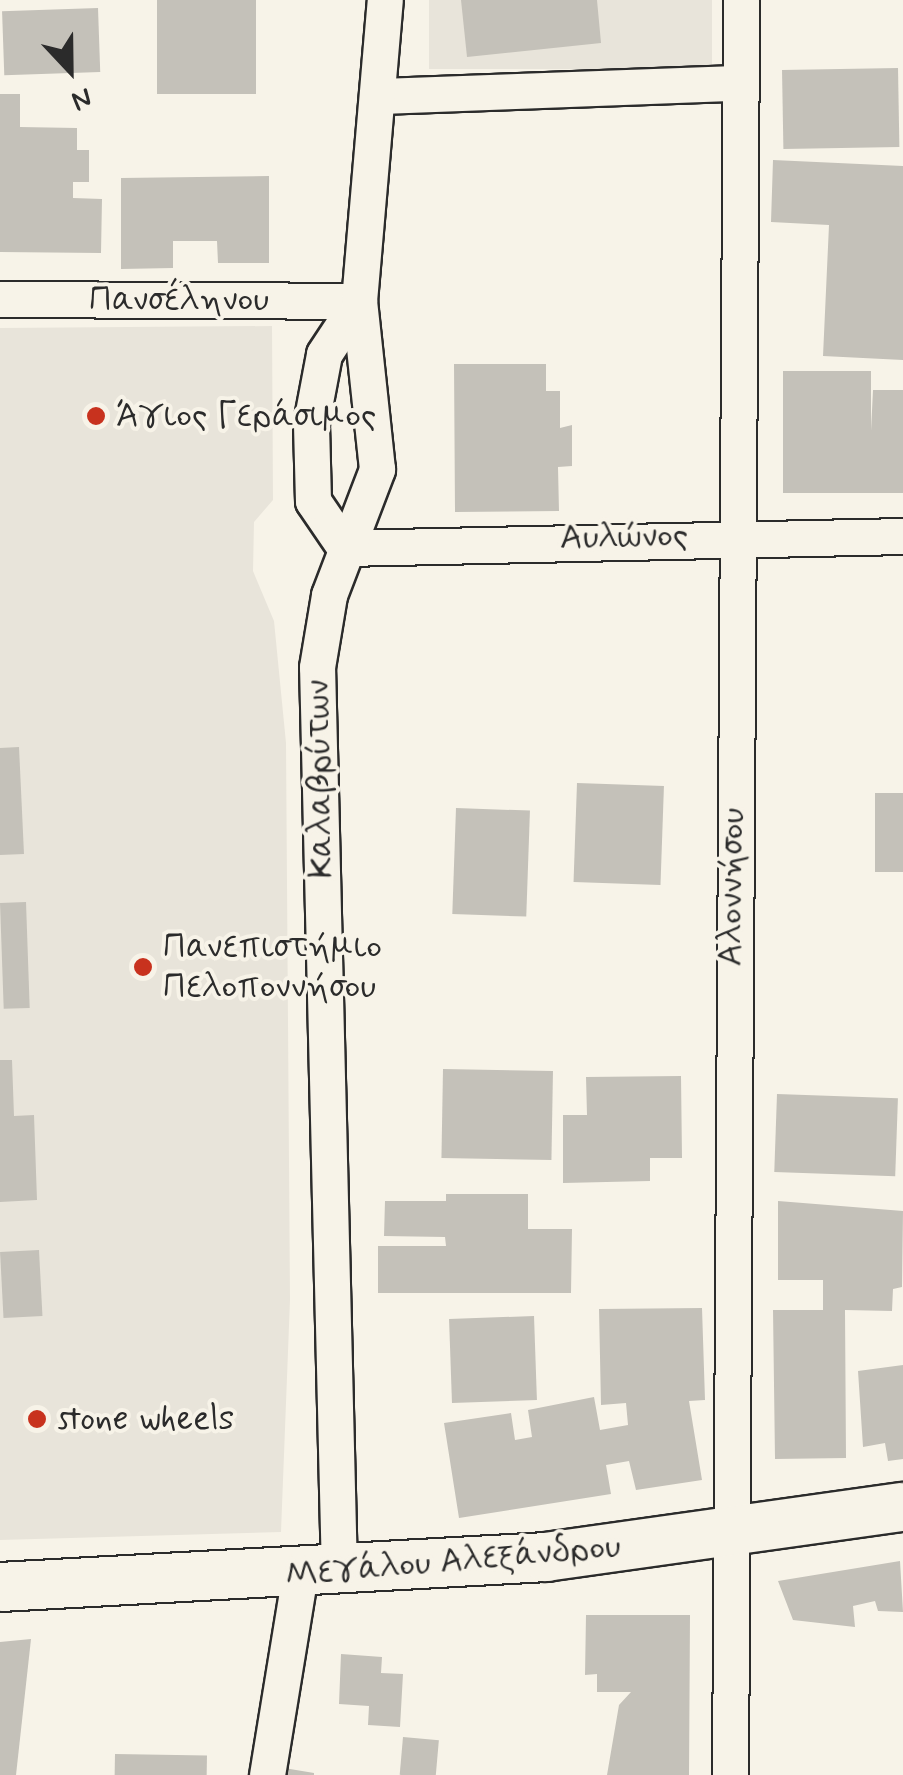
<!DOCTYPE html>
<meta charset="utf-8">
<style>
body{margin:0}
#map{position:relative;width:903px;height:1775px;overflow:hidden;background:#f7f3e8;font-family:Mynerve,sans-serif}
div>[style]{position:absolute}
.built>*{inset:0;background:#e8e4da;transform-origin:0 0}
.building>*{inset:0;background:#c4c1b9;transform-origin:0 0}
.roads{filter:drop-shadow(2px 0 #2b2b2b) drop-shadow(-2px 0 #2b2b2b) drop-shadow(0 2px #2b2b2b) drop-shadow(0 -2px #2b2b2b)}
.street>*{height:35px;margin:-17.5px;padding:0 17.5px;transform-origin:17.5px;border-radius:17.5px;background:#f7f3e8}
.secondary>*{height:48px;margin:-24px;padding:0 24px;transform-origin:24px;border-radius:24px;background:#f7f3e8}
.dots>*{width:28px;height:28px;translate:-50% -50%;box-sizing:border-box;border:5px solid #f7f3e8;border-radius:50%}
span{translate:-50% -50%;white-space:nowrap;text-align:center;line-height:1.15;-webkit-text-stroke:8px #f7f3e8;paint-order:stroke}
.street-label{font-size:35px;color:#2b2b2b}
.poi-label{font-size:35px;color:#2b2b2b}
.left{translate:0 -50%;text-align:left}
.north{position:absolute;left:20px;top:20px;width:100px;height:100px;-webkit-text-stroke:8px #f7f3e8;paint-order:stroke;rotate:158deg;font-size:28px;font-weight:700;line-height:40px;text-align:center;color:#2b2b2b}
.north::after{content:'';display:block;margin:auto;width:35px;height:45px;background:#2b2b2b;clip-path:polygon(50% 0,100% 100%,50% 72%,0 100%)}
</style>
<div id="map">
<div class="built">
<i style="left:429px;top:0;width:283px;height:69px"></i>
<i style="clip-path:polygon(272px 326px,273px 500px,254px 522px,253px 571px,274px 621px,286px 743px,290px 1300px,281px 1532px,0 1540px,0 328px)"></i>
</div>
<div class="building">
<i style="left:157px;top:0;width:99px;height:94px"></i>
<i style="clip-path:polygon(461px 0,597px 0,601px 43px,467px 57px)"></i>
<i style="left:98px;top:8px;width:64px;height:96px;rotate:88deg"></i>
<i style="left:898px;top:68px;width:79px;height:116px;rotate:89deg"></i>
<i style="clip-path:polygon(0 94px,20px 94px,20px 127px,77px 128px,77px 150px,89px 150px,89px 182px,73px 182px,73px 198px,102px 199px,101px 253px,0 252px)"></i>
<i style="clip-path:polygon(773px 160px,903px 166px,903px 360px,823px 356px,829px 225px,771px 222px)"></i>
<i style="clip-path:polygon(269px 176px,269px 263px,218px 263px,217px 241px,173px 241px,173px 268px,121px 269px,121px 178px)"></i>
<i style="clip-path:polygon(454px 364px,546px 364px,546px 391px,560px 391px,560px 428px,572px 425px,572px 466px,558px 467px,559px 511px,455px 512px)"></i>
<i style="clip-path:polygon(783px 371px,871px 371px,871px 431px,873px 390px,903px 390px,903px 493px,783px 493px)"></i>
<i style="clip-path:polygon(19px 747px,24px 854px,0 855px,0 748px)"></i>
<i style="left:577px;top:783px;width:87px;height:99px;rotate:2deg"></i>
<i style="left:903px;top:793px;width:79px;height:28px;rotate:90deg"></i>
<i style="left:456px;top:808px;width:74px;height:106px;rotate:2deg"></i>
<i style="left:26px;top:902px;width:106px;height:26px;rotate:88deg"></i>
<i style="clip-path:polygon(0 1060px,12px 1060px,14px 1116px,34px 1115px,37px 1200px,0 1202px)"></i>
<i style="left:443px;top:1069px;width:110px;height:89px;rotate:1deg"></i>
<i style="clip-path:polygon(681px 1076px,682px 1158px,650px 1158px,650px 1181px,563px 1183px,563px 1115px,587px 1115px,586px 1077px)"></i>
<i style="left:777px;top:1094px;width:121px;height:78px;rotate:2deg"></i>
<i style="clip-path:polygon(446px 1194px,528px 1194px,528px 1229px,572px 1229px,571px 1293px,378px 1293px,378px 1246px,446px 1246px,445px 1237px,384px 1236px,385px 1201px,446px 1201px)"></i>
<i style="clip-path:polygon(778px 1201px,903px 1211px,902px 1287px,893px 1289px,892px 1311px,845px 1310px,846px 1458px,775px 1459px,773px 1310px,823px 1310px,823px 1280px,778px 1280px)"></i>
<i style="left:39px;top:1250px;width:66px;height:39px;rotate:87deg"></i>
<i style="clip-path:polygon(702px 1308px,705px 1400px,689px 1401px,702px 1480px,636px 1490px,629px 1461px,606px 1465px,611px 1494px,459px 1518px,444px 1423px,511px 1413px,515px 1440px,532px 1437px,528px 1410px,594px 1397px,600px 1430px,628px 1425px,626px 1403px,601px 1405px,599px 1309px)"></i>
<i style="left:534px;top:1316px;width:84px;height:85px;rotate:88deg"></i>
<i style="clip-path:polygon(903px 1365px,903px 1459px,888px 1461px,885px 1443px,863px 1447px,858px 1371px)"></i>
<i style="clip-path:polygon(900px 1561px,903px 1612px,878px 1611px,875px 1601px,853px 1606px,855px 1627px,793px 1620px,778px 1581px)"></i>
<i style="clip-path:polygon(586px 1615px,690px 1615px,689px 1775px,607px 1775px,619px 1705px,631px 1692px,597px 1692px,597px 1674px,585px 1675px)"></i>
<i style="clip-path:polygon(31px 1639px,16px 1775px,0 1775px,0 1642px)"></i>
<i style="clip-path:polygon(341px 1654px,382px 1657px,381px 1673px,403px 1674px,400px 1727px,368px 1725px,369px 1706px,339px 1704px)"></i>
<i style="left:403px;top:1737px;width:36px;height:38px;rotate:5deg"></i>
<i style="left:115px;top:1754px;width:92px;height:21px;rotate:1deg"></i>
<i style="clip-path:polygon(284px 1768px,314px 1773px,314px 1775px,283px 1775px)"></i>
</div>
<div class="roads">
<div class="street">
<i style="left:378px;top:96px;width:361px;rotate:-2.1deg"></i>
<i style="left:0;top:299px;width:359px;rotate:0.3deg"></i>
<i style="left:345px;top:548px;width:558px;rotate:-1.23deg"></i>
<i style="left:345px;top:548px;width:57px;rotate:-124.2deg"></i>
<i style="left:313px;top:501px;width:78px;rotate:-91.5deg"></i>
<i style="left:311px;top:423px;width:70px;rotate:-79.3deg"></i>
<i style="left:324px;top:354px;width:64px;rotate:-56.6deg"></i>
<i style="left:339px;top:1572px;width:905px;rotate:-91.39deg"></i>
<i style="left:317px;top:667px;width:73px;rotate:-80.5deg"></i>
<i style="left:329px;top:595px;width:135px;rotate:-69.1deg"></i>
<i style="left:377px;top:469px;width:169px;rotate:-96.1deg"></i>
<i style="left:359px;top:301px;width:302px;rotate:-85.1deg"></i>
<i style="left:267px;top:1775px;width:204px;rotate:-80.7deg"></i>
<i style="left:730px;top:1775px;width:1775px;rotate:-89.64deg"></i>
</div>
<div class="secondary">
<i style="left:0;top:1587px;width:547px;rotate:-3.14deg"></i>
<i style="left:546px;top:1557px;width:360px;rotate:-8deg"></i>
</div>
</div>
<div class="dots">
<i style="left:96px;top:416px;background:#c8321e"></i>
<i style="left:143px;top:967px;background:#c8321e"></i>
<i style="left:37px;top:1419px;background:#c8321e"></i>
</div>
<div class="street-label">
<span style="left:179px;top:300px">Πανσέληνου</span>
<span style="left:624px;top:537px;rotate:-1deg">Αυλώνος</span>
<span style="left:320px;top:779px;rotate:-91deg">Καλαβρύτων</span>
<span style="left:732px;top:887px;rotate:-89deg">Αλοννήσου</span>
<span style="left:453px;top:1561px;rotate:-5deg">Μεγάλου Αλεξάνδρου</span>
</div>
<div class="poi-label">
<span class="left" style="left:116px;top:416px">Άγιος Γεράσιμος</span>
<span class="left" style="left:163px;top:967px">Πανεπιστήμιο<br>Πελοποννήσου</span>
<span class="left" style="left:57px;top:1419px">stone wheels</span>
</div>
<div class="north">N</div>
</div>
